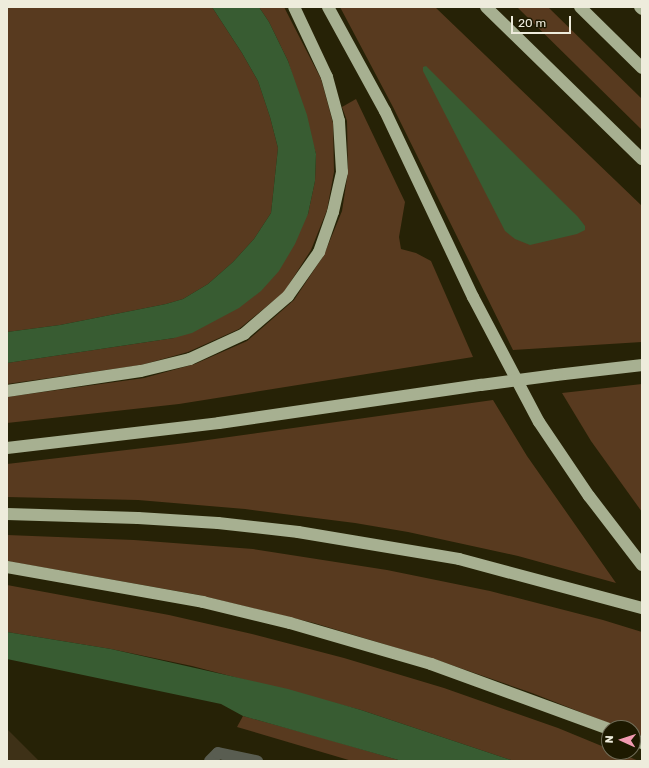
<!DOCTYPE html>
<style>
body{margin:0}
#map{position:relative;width:649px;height:768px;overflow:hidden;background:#262206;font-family:Rubik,sans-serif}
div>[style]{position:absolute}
.green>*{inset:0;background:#583a1f}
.water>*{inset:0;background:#385c32}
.building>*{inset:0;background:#3e3117}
.minor>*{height:12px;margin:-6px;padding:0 6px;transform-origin:6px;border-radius:6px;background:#595d51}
.highway>*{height:12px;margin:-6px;padding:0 6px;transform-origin:6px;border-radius:6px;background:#a7b091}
.highway-bridge>*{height:12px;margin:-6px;padding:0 6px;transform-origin:6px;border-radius:6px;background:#a7b091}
span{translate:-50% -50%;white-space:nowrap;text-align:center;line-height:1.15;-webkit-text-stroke:4px #1d1900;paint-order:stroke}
.frame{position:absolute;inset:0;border:8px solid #eeecdc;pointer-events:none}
.north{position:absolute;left:601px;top:720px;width:40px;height:40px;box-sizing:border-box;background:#1d1900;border:1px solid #716d58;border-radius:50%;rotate:273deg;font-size:11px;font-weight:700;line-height:16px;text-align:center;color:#eeecdc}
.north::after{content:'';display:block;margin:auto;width:14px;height:18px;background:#f19ab1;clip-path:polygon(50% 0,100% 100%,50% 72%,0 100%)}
.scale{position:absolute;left:511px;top:16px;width:60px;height:18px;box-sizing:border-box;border:2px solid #eeecdc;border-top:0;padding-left:5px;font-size:12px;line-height:14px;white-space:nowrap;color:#eeecdc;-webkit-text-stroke:3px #1d1900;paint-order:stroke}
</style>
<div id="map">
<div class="green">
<i style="clip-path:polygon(7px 7px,212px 7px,242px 53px,258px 81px,270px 117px,278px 148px,271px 213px,254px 239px,233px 262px,208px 284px,183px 299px,166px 304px,60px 325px,7px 332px)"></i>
<i style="clip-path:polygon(259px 7px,284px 7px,321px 79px,333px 123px,334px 172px,327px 210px,311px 250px,284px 292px,239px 329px,188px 352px,141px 365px,7px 384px,7px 363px,174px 338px,308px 214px,315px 181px,316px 154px,288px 61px,269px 22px)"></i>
<i style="clip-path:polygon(evenodd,340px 7px,435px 7px,642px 206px,642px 342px,513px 350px,393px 107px,340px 7px,423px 67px,426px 67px,585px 226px,423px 67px)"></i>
<i style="clip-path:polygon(517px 7px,548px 7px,642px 99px,642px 130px)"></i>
<i style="clip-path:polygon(356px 99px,405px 202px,399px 237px,401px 249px,416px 253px,431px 261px,473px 357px,179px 404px,7px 423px,7px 397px,144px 378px,195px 364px,247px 341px,294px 300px,324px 255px,342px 211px,348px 172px,347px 121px,342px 107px)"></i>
<i style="clip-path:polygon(642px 384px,642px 512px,591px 441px,562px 393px)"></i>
<i style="clip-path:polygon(493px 400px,527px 456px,616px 583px,518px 556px,408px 532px,355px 523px,245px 509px,138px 500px,7px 497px,7px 464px,186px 443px)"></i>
<i style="clip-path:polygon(7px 535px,134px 540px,253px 549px,387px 570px,490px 591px,603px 620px,642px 632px,642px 736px,633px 733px,633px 728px,621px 728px,532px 693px,437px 660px,314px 623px,199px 595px,7px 561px)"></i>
<i style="clip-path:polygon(7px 585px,169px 615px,252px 634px,344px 658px,444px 688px,558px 728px,609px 749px,609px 752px,617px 752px,639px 761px,514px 761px,361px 710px,192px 666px,111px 649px,7px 632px)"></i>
<i style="clip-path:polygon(243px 716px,320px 737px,402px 761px,352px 761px,237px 727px)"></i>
</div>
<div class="water">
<i style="clip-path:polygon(212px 7px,259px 7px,269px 22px,288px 61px,307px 115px,316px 154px,315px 181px,308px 214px,295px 244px,279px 271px,261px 291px,239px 308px,192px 333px,174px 338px,7px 363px,7px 332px,60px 325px,166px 304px,183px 299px,208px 284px,233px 262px,254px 239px,271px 213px,278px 148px,270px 117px,258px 81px,242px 53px)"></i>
<i style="clip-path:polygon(426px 66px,578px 217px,585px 226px,585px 230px,577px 234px,530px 245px,515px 239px,505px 231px,423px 71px,423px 67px)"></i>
<i style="clip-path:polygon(7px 632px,111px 649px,288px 689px,361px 710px,514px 761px,402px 761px,243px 716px,221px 704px,7px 659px)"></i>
</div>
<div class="building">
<i style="clip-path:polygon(7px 729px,39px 761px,7px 761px)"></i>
</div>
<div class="minor">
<i style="left:210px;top:761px;width:11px;rotate:-45deg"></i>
<i style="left:218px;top:753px;width:40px;rotate:12deg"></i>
</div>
<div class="highway">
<i style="left:328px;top:7px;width:119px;rotate:61.3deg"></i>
<i style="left:385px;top:111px;width:206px;rotate:64.7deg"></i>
<i style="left:473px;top:297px;width:141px;rotate:62.2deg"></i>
<i style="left:539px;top:422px;width:89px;rotate:56deg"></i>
<i style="left:589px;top:496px;width:87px;rotate:52.5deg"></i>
<i style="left:486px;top:7px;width:218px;rotate:44.3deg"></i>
<i style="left:580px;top:7px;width:87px;rotate:44.5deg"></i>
<i style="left:640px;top:7px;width:3px;rotate:45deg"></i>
<i style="left:556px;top:375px;width:87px;rotate:-6.6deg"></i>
<i style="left:7px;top:391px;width:135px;rotate:-8.5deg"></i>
<i style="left:141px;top:371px;width:50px;rotate:-13.8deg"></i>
<i style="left:190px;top:359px;width:60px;rotate:-24.8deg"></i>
<i style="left:244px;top:334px;width:58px;rotate:-40.8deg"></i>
<i style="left:288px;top:296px;width:54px;rotate:-54.8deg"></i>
<i style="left:319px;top:252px;width:42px;rotate:-70.7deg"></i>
<i style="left:333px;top:212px;width:41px;rotate:-77.3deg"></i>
<i style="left:342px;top:172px;width:51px;rotate:-93.4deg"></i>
<i style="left:339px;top:121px;width:46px;rotate:-105.3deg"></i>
<i style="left:327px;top:77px;width:77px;rotate:-115.2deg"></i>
<i style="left:7px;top:448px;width:213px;rotate:-6.7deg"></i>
<i style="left:219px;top:423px;width:265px;rotate:-8.3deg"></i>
<i style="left:7px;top:514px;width:131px;rotate:1.7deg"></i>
<i style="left:138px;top:518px;width:80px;rotate:3.6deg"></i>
<i style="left:218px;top:523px;width:81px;rotate:6.4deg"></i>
<i style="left:298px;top:532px;width:163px;rotate:9.5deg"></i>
<i style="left:459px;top:559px;width:189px;rotate:15deg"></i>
<i style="left:7px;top:567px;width:199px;rotate:10.1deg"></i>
<i style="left:203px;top:602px;width:89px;rotate:13.6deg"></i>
<i style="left:290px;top:623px;width:147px;rotate:16.2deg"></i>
<i style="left:431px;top:664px;width:189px;rotate:20.1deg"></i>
<i style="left:633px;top:739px;width:10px;rotate:24deg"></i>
</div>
<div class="highway-bridge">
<i style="left:481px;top:385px;width:76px;rotate:-7.6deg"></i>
</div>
<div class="frame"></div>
<div class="north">N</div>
<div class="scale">20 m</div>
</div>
